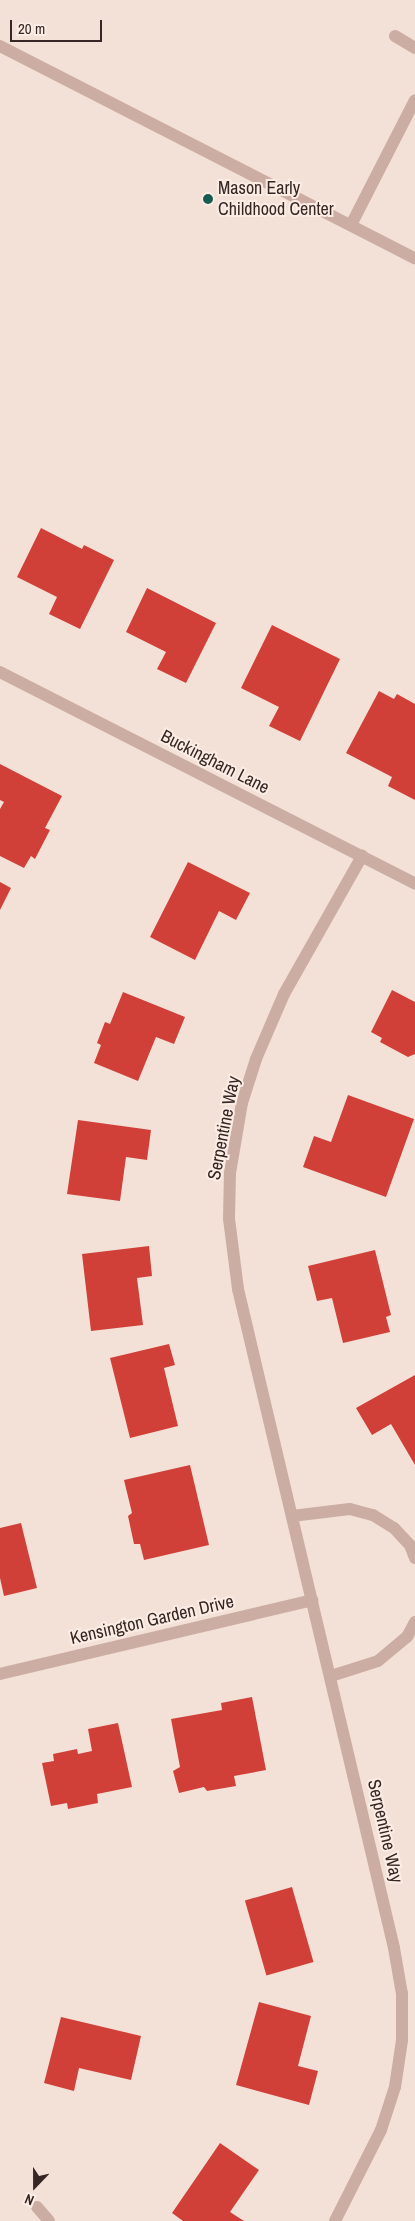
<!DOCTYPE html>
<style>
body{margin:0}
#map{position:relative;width:415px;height:2221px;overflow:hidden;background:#f3e1d7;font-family:"Archivo Narrow",sans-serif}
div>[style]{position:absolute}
.building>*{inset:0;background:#d04039;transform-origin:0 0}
.service>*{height:12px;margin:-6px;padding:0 6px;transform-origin:6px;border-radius:6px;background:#ccada3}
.minor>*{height:12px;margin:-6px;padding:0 6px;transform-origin:6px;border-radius:6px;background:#ccada3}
.dots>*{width:14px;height:14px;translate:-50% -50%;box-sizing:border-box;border:2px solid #fbece4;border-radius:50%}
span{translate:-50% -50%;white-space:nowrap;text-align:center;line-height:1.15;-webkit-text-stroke:4px #fbece4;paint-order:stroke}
.poi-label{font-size:18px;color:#362725}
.left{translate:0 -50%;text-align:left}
.street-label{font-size:18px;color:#362725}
.north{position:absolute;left:10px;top:2161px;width:50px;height:50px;-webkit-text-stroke:4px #fbece4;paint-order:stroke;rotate:202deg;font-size:14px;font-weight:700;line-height:20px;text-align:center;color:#362725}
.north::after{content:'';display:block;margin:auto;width:18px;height:22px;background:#362725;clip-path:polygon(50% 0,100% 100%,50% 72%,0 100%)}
.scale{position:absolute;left:10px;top:20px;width:92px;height:22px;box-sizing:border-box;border:2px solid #362725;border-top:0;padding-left:6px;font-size:15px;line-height:18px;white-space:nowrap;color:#362725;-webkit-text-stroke:4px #fbece4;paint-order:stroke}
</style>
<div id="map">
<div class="building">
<i style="clip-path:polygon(41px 528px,82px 549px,84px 545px,114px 560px,80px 629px,49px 614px,57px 597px,17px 577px)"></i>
<i style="clip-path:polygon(147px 588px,216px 623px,186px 683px,157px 669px,166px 652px,126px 632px)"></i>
<i style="clip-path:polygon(272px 625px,340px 659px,300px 741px,269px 726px,279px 707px,241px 688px)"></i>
<i style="clip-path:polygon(379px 691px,394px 699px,397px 694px,415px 704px,415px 800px,388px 786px,392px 777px,346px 753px)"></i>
<i style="clip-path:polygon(0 764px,62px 796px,45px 828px,50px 830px,35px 859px,31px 856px,24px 868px,0 856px,0 809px,4px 802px,0 800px)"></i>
<i style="clip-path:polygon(188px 862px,250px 893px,236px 920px,219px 911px,195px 960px,150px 937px)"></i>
<i style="clip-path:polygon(0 882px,11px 888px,0 910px)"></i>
<i style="clip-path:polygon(392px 990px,415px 1002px,415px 1054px,408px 1057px,380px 1042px,382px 1038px,371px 1032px)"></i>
<i style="clip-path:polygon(123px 992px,185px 1017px,174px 1044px,156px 1037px,138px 1081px,94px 1063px,101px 1045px,97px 1043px,105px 1022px,110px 1024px)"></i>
<i style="clip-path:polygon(348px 1095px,414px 1119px,386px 1197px,303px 1167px,314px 1136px,331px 1142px)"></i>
<i style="clip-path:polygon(78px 1120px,151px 1130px,147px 1160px,126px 1157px,120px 1201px,67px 1194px)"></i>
<i style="clip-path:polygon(149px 1246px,152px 1276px,137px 1278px,143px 1325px,91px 1331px,82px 1254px)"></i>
<i style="clip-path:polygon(375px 1250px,391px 1315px,386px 1317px,390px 1332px,343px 1343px,332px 1298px,317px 1301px,308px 1266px)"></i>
<i style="clip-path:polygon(169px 1344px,175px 1365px,164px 1368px,178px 1426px,130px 1438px,110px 1358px)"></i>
<i style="clip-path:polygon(415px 1375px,415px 1465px,391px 1424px,372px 1435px,356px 1408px)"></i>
<i style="clip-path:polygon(190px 1465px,209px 1545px,144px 1560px,140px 1544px,134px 1544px,128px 1516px,132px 1513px,124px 1480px)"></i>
<i style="clip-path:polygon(21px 1523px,37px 1588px,4px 1596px,0 1578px,0 1528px)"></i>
<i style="clip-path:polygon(252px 1697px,266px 1770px,234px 1776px,236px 1786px,207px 1791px,204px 1787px,179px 1793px,173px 1771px,180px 1767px,171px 1719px,222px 1710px,221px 1703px)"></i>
<i style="clip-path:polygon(118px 1723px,132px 1787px,97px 1794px,98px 1803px,68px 1809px,67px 1803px,51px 1806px,42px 1763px,54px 1761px,53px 1754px,77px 1749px,78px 1754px,92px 1751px,88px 1729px)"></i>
<i style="left:292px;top:1887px;width:78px;height:49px;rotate:74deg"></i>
<i style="clip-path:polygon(259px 2002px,311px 2016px,298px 2066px,318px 2071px,309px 2105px,236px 2085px)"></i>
<i style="clip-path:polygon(61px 2017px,141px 2036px,131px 2080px,79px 2068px,74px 2091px,44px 2083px)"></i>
<i style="clip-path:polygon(220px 2143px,259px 2170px,230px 2212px,244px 2221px,183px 2221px,172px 2213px)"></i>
</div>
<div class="service">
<i style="left:395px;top:36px;width:23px;rotate:31deg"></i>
<i style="left:0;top:46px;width:466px;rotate:27.1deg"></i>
<i style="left:351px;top:225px;width:140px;rotate:-62.9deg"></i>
</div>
<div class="minor">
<i style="left:0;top:672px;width:466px;rotate:27deg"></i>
<i style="left:292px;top:1516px;width:58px;rotate:-6.9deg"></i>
<i style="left:350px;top:1509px;width:24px;rotate:15deg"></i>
<i style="left:373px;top:1515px;width:25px;rotate:32deg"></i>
<i style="left:394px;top:1528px;width:23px;rotate:47deg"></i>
<i style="left:410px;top:1545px;width:14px;rotate:69deg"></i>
<i style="left:0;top:1674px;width:321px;rotate:-13.3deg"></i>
<i style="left:331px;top:1676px;width:49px;rotate:-17.7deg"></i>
<i style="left:378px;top:1661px;width:38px;rotate:-40deg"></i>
<i style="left:407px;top:1637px;width:17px;rotate:-62deg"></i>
<i style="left:37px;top:2207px;width:18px;rotate:49deg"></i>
<i style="left:335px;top:2221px;width:102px;rotate:-63.2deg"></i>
<i style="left:381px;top:2130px;width:45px;rotate:-72deg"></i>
<i style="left:395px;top:2087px;width:48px;rotate:-81.5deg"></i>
<i style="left:402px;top:2040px;width:46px;rotate:-90deg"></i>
<i style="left:402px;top:1994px;width:47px;rotate:-99.9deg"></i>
<i style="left:394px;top:1948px;width:677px;rotate:-103.32deg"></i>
<i style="left:238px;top:1289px;width:71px;rotate:-97.3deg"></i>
<i style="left:229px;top:1219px;width:46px;rotate:-88.8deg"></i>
<i style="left:230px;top:1173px;width:71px;rotate:-80.3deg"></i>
<i style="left:242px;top:1103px;width:46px;rotate:-72.3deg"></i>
<i style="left:256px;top:1059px;width:71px;rotate:-66.7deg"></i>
<i style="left:284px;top:994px;width:159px;rotate:-60.5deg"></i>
</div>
<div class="dots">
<i style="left:208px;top:199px;background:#185b52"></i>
</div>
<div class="poi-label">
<span class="left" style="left:218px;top:199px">Mason Early<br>Childhood Center</span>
</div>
<div class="street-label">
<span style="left:215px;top:762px;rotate:27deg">Buckingham Lane</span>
<span style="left:224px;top:1128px;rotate:-79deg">Serpentine Way</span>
<span style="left:152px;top:1620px;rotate:-13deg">Kensington Garden Drive</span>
<span style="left:385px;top:1831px;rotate:77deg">Serpentine Way</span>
</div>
<div class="north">N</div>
<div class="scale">20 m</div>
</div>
